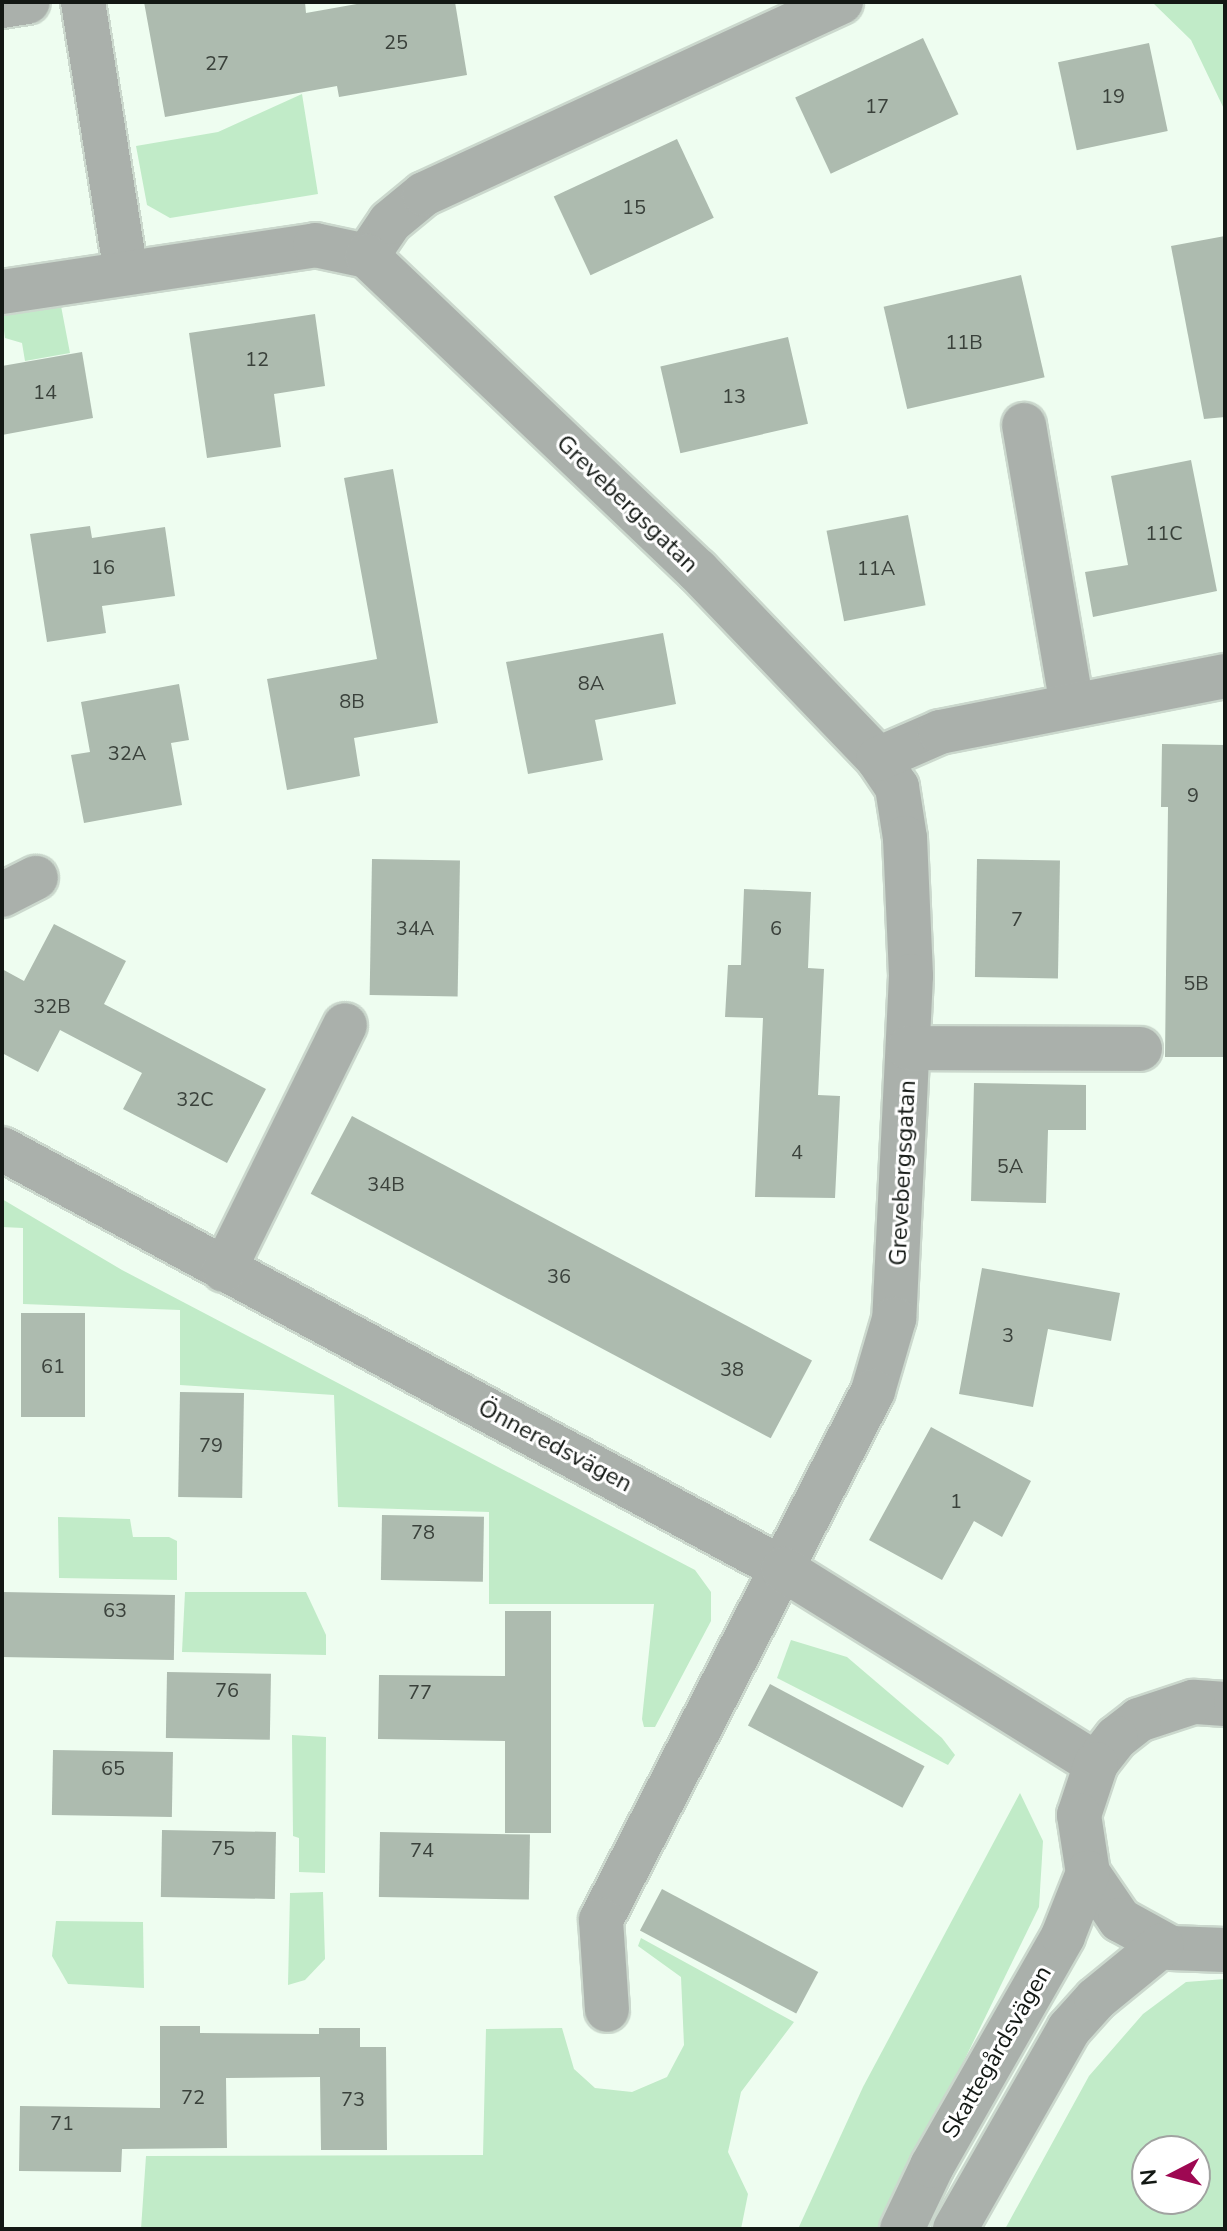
<!DOCTYPE html>
<meta charset="utf-8">
<style>
body{margin:0}
#map{position:relative;width:1227px;height:2231px;overflow:hidden;background:#eefdf0;font-family:"Nunito Sans",sans-serif}
div>[style]{position:absolute}
.green>*{inset:0;background:#c1ebc8}
.building>*{inset:0;background:#adbbaf;transform-origin:0 0}
.roads{filter:drop-shadow(2px 0 #cbd8cd) drop-shadow(-2px 0 #cbd8cd) drop-shadow(0 2px #cbd8cd) drop-shadow(0 -2px #cbd8cd)}
.minor>*{height:44px;margin:-22px;padding:0 22px;transform-origin:22px;border-radius:22px;background:#aab0ab}
span{translate:-50% -50%;white-space:nowrap;text-align:center;line-height:1.15;-webkit-text-stroke:6px #fff;paint-order:stroke}
.number-label{font-size:20px;color:#3a413b}
.number-label span{-webkit-text-stroke-width:0}
.street-label{font-size:24px;color:#131814}
.frame{position:absolute;inset:0;border:4px solid #131814;pointer-events:none}
.north{position:absolute;left:1131px;top:2135px;width:80px;height:80px;box-sizing:border-box;background:#fff;border:2px solid #a1a3a1;border-radius:50%;rotate:264deg;font-size:22px;font-weight:700;line-height:32px;text-align:center;color:#131814}
.north::after{content:'';display:block;margin:auto;width:28px;height:36px;background:#9e0852;clip-path:polygon(50% 0,100% 100%,50% 72%,0 100%)}
</style>
<div id="map">
<div class="green">
<i style="clip-path:polygon(1152px 2px,1225px 2px,1225px 111px,1191px 40px)"></i>
<i style="clip-path:polygon(302px 94px,318px 194px,170px 218px,147px 205px,136px 146px,218px 132px)"></i>
<i style="clip-path:polygon(61px 306px,70px 353px,25px 361px,22px 343px,5px 338px,2px 316px)"></i>
<i style="clip-path:polygon(2px 1199px,122px 1270px,695px 1570px,711px 1592px,711px 1621px,655px 1727px,644px 1727px,642px 1719px,654px 1604px,489px 1604px,489px 1512px,338px 1507px,334px 1395px,180px 1385px,180px 1310px,23px 1304px,23px 1228px,2px 1227px)"></i>
<i style="clip-path:polygon(58px 1517px,130px 1519px,133px 1537px,169px 1537px,177px 1541px,177px 1580px,59px 1578px)"></i>
<i style="clip-path:polygon(185px 1592px,306px 1592px,326px 1635px,326px 1655px,182px 1652px)"></i>
<i style="clip-path:polygon(791px 1640px,847px 1657px,942px 1738px,955px 1755px,948px 1765px,777px 1678px)"></i>
<i style="clip-path:polygon(292px 1735px,326px 1737px,325px 1873px,299px 1872px,299px 1838px,293px 1836px)"></i>
<i style="clip-path:polygon(1020px 1793px,1043px 1841px,1039px 1907px,882px 2229px,798px 2229px,863px 2087px)"></i>
<i style="clip-path:polygon(323px 1892px,325px 1959px,305px 1980px,288px 1985px,290px 1893px)"></i>
<i style="clip-path:polygon(56px 1921px,143px 1922px,144px 1988px,68px 1984px,52px 1956px)"></i>
<i style="clip-path:polygon(641px 1938px,794px 2022px,741px 2092px,728px 2152px,748px 2194px,741px 2229px,141px 2229px,146px 2156px,483px 2155px,486px 2029px,562px 2028px,574px 2069px,595px 2088px,632px 2092px,667px 2077px,684px 2045px,681px 1977px,638px 1946px)"></i>
<i style="clip-path:polygon(evenodd,1225px 1979px,1225px 2229px,1005px 2229px,1089px 2076px,1143px 2014px,1186px 1982px,1225px 1979px,1147px 2151px,1195px 2151px,1195px 2199px,1147px 2199px,1147px 2151px)"></i>
</div>
<div class="building">
<i style="clip-path:polygon(144px 2px,305px 2px,306px 13px,368px 2px,455px 2px,467px 75px,339px 97px,337px 86px,165px 117px)"></i>
<i style="left:923px;top:38px;width:84px;height:141px;rotate:65deg"></i>
<i style="left:1149px;top:43px;width:90px;height:93px;rotate:78deg"></i>
<i style="left:677px;top:139px;width:87px;height:136px;rotate:65deg"></i>
<i style="clip-path:polygon(1225px 236px,1225px 417px,1204px 419px,1171px 246px)"></i>
<i style="left:1021px;top:275px;width:105px;height:141px;rotate:77deg"></i>
<i style="clip-path:polygon(315px 314px,325px 386px,274px 394px,281px 447px,207px 458px,189px 333px)"></i>
<i style="left:788px;top:337px;width:89px;height:131px;rotate:77deg"></i>
<i style="clip-path:polygon(82px 352px,93px 418px,2px 435px,2px 366px)"></i>
<i style="clip-path:polygon(1191px 460px,1217px 591px,1093px 617px,1085px 572px,1128px 565px,1111px 476px)"></i>
<i style="clip-path:polygon(393px 469px,438px 723px,354px 738px,360px 776px,287px 790px,267px 679px,377px 659px,344px 478px)"></i>
<i style="left:908px;top:515px;width:92px;height:83px;rotate:79deg"></i>
<i style="clip-path:polygon(90px 526px,92px 538px,165px 527px,175px 596px,102px 606px,106px 633px,47px 642px,30px 534px)"></i>
<i style="clip-path:polygon(663px 633px,676px 704px,595px 720px,603px 760px,528px 774px,506px 662px)"></i>
<i style="clip-path:polygon(179px 684px,189px 740px,171px 743px,182px 805px,84px 823px,71px 755px,90px 752px,81px 702px)"></i>
<i style="clip-path:polygon(1162px 744px,1225px 745px,1225px 1057px,1165px 1057px,1168px 807px,1161px 807px)"></i>
<i style="left:372px;top:859px;width:88px;height:136px;rotate:1deg"></i>
<i style="left:977px;top:859px;width:83px;height:118px;rotate:1deg"></i>
<i style="clip-path:polygon(744px 889px,811px 892px,808px 968px,824px 969px,818px 1095px,840px 1096px,835px 1198px,755px 1197px,763px 1018px,725px 1017px,728px 965px,741px 965px)"></i>
<i style="clip-path:polygon(54px 924px,126px 961px,104px 1004px,266px 1089px,227px 1163px,123px 1109px,142px 1073px,60px 1030px,38px 1072px,2px 1053px,2px 969px,24px 981px)"></i>
<i style="clip-path:polygon(974px 1083px,1086px 1085px,1086px 1130px,1048px 1130px,1046px 1203px,971px 1201px)"></i>
<i style="left:352px;top:1116px;width:521px;height:88px;rotate:28deg"></i>
<i style="clip-path:polygon(982px 1268px,1120px 1293px,1111px 1341px,1048px 1329px,1033px 1407px,959px 1394px)"></i>
<i style="left:21px;top:1313px;width:64px;height:104px"></i>
<i style="left:180px;top:1392px;width:64px;height:105px;rotate:1deg"></i>
<i style="clip-path:polygon(931px 1427px,1031px 1481px,1002px 1537px,974px 1521px,942px 1580px,869px 1540px)"></i>
<i style="left:382px;top:1515px;width:102px;height:65px;rotate:1deg"></i>
<i style="left:2px;top:1592px;width:173px;height:65px;rotate:1deg"></i>
<i style="clip-path:polygon(505px 1611px,551px 1611px,551px 1833px,505px 1833px,505px 1741px,378px 1739px,379px 1675px,505px 1676px)"></i>
<i style="left:167px;top:1672px;width:104px;height:66px;rotate:1deg"></i>
<i style="left:770px;top:1684px;width:175px;height:47px;rotate:28deg"></i>
<i style="left:53px;top:1750px;width:120px;height:65px;rotate:1deg"></i>
<i style="left:162px;top:1830px;width:114px;height:67px;rotate:1deg"></i>
<i style="left:380px;top:1832px;width:150px;height:65px;rotate:1deg"></i>
<i style="left:662px;top:1889px;width:177px;height:47px;rotate:28deg"></i>
<i style="clip-path:polygon(160px 2026px,200px 2026px,200px 2033px,319px 2034px,319px 2028px,360px 2028px,360px 2047px,386px 2047px,387px 2150px,321px 2150px,320px 2077px,226px 2078px,227px 2148px,122px 2149px,121px 2172px,19px 2171px,20px 2106px,160px 2108px)"></i>
</div>
<div class="roads">
<div class="minor">
<i style="left:83px;top:2px;width:273px;rotate:81deg"></i>
<i style="left:2px;top:6px;width:26px;rotate:-9deg"></i>
<i style="left:367px;top:256px;width:41px;rotate:-55.9deg"></i>
<i style="left:390px;top:222px;width:44px;rotate:-39.5deg"></i>
<i style="left:424px;top:194px;width:459px;rotate:-24.7deg"></i>
<i style="left:2px;top:292px;width:317px;rotate:-8.5deg"></i>
<i style="left:315px;top:245px;width:53px;rotate:11.9deg"></i>
<i style="left:367px;top:256px;width:456px;rotate:43.6deg"></i>
<i style="left:697px;top:570px;width:262px;rotate:46.2deg"></i>
<i style="left:878px;top:759px;width:34px;rotate:56deg"></i>
<i style="left:897px;top:787px;width:52px;rotate:81.1deg"></i>
<i style="left:905px;top:838px;width:138px;rotate:87.5deg"></i>
<i style="left:911px;top:976px;width:343px;rotate:92.8deg"></i>
<i style="left:894px;top:1319px;width:75px;rotate:106.3deg"></i>
<i style="left:873px;top:1391px;width:595px;rotate:117.21deg"></i>
<i style="left:601px;top:1920px;width:90px;rotate:86.2deg"></i>
<i style="left:1024px;top:425px;width:284px;rotate:80.3deg"></i>
<i style="left:878px;top:759px;width:68px;rotate:-23.5deg"></i>
<i style="left:940px;top:732px;width:290px;rotate:-11.1deg"></i>
<i style="left:2px;top:895px;width:38px;rotate:-27deg"></i>
<i style="left:909px;top:1048px;width:231px;rotate:0.2deg"></i>
<i style="left:2px;top:1149px;width:887px;rotate:28.27deg"></i>
<i style="left:783px;top:1569px;width:369px;rotate:31.9deg"></i>
<i style="left:224px;top:1270px;width:273px;rotate:-63.7deg"></i>
<i style="left:1225px;top:1704px;width:32px;rotate:-176deg"></i>
<i style="left:1193px;top:1702px;width:57px;rotate:161.6deg"></i>
<i style="left:1139px;top:1720px;width:29px;rotate:142deg"></i>
<i style="left:1116px;top:1738px;width:33px;rotate:128deg"></i>
<i style="left:1096px;top:1764px;width:54px;rotate:108.4deg"></i>
<i style="left:1079px;top:1815px;width:59px;rotate:81.2deg"></i>
<i style="left:1088px;top:1873px;width:57px;rotate:55.8deg"></i>
<i style="left:1120px;top:1920px;width:58px;rotate:28.8deg"></i>
<i style="left:1171px;top:1948px;width:54px;rotate:2.1deg"></i>
<i style="left:902px;top:2229px;width:70px;rotate:-64.5deg"></i>
<i style="left:932px;top:2166px;width:265px;rotate:-60.3deg"></i>
<i style="left:1063px;top:1936px;width:68px;rotate:-68.4deg"></i>
<i style="left:955px;top:2229px;width:230px;rotate:-60.3deg"></i>
<i style="left:1069px;top:2029px;width:40px;rotate:-48deg"></i>
<i style="left:1096px;top:1999px;width:85px;rotate:-39.3deg"></i>
</div>
</div>
<div class="number-label">
<span style="left:396px;top:42px">25</span>
<span style="left:217px;top:63px">27</span>
<span style="left:1113px;top:96px">19</span>
<span style="left:877px;top:106px">17</span>
<span style="left:634px;top:207px">15</span>
<span style="left:964px;top:342px">11B</span>
<span style="left:257px;top:359px">12</span>
<span style="left:45px;top:392px">14</span>
<span style="left:734px;top:396px">13</span>
<span style="left:1164px;top:533px">11C</span>
<span style="left:103px;top:567px">16</span>
<span style="left:876px;top:568px">11A</span>
<span style="left:591px;top:683px">8A</span>
<span style="left:352px;top:701px">8B</span>
<span style="left:127px;top:753px">32A</span>
<span style="left:1193px;top:795px">9</span>
<span style="left:1017px;top:919px">7</span>
<span style="left:415px;top:928px">34A</span>
<span style="left:776px;top:928px">6</span>
<span style="left:1196px;top:983px">5B</span>
<span style="left:52px;top:1006px">32B</span>
<span style="left:195px;top:1099px">32C</span>
<span style="left:797px;top:1152px">4</span>
<span style="left:1010px;top:1166px">5A</span>
<span style="left:386px;top:1184px">34B</span>
<span style="left:559px;top:1276px">36</span>
<span style="left:1008px;top:1335px">3</span>
<span style="left:53px;top:1366px">61</span>
<span style="left:732px;top:1369px">38</span>
<span style="left:211px;top:1445px">79</span>
<span style="left:956px;top:1501px">1</span>
<span style="left:423px;top:1532px">78</span>
<span style="left:115px;top:1610px">63</span>
<span style="left:227px;top:1690px">76</span>
<span style="left:420px;top:1692px">77</span>
<span style="left:113px;top:1768px">65</span>
<span style="left:223px;top:1848px">75</span>
<span style="left:422px;top:1850px">74</span>
<span style="left:193px;top:2097px">72</span>
<span style="left:353px;top:2099px">73</span>
<span style="left:62px;top:2123px">71</span>
</div>
<div class="street-label">
<span style="left:627px;top:504px;rotate:44deg">Grevebergsgatan</span>
<span style="left:903px;top:1173px;rotate:-87deg">Grevebergsgatan</span>
<span style="left:555px;top:1446px;rotate:28deg">Önneredsvägen</span>
<span style="left:997px;top:2052px;rotate:-60deg">Skattegårdsvägen</span>
</div>
<div class="frame"></div>
<div class="north">N</div>
</div>
